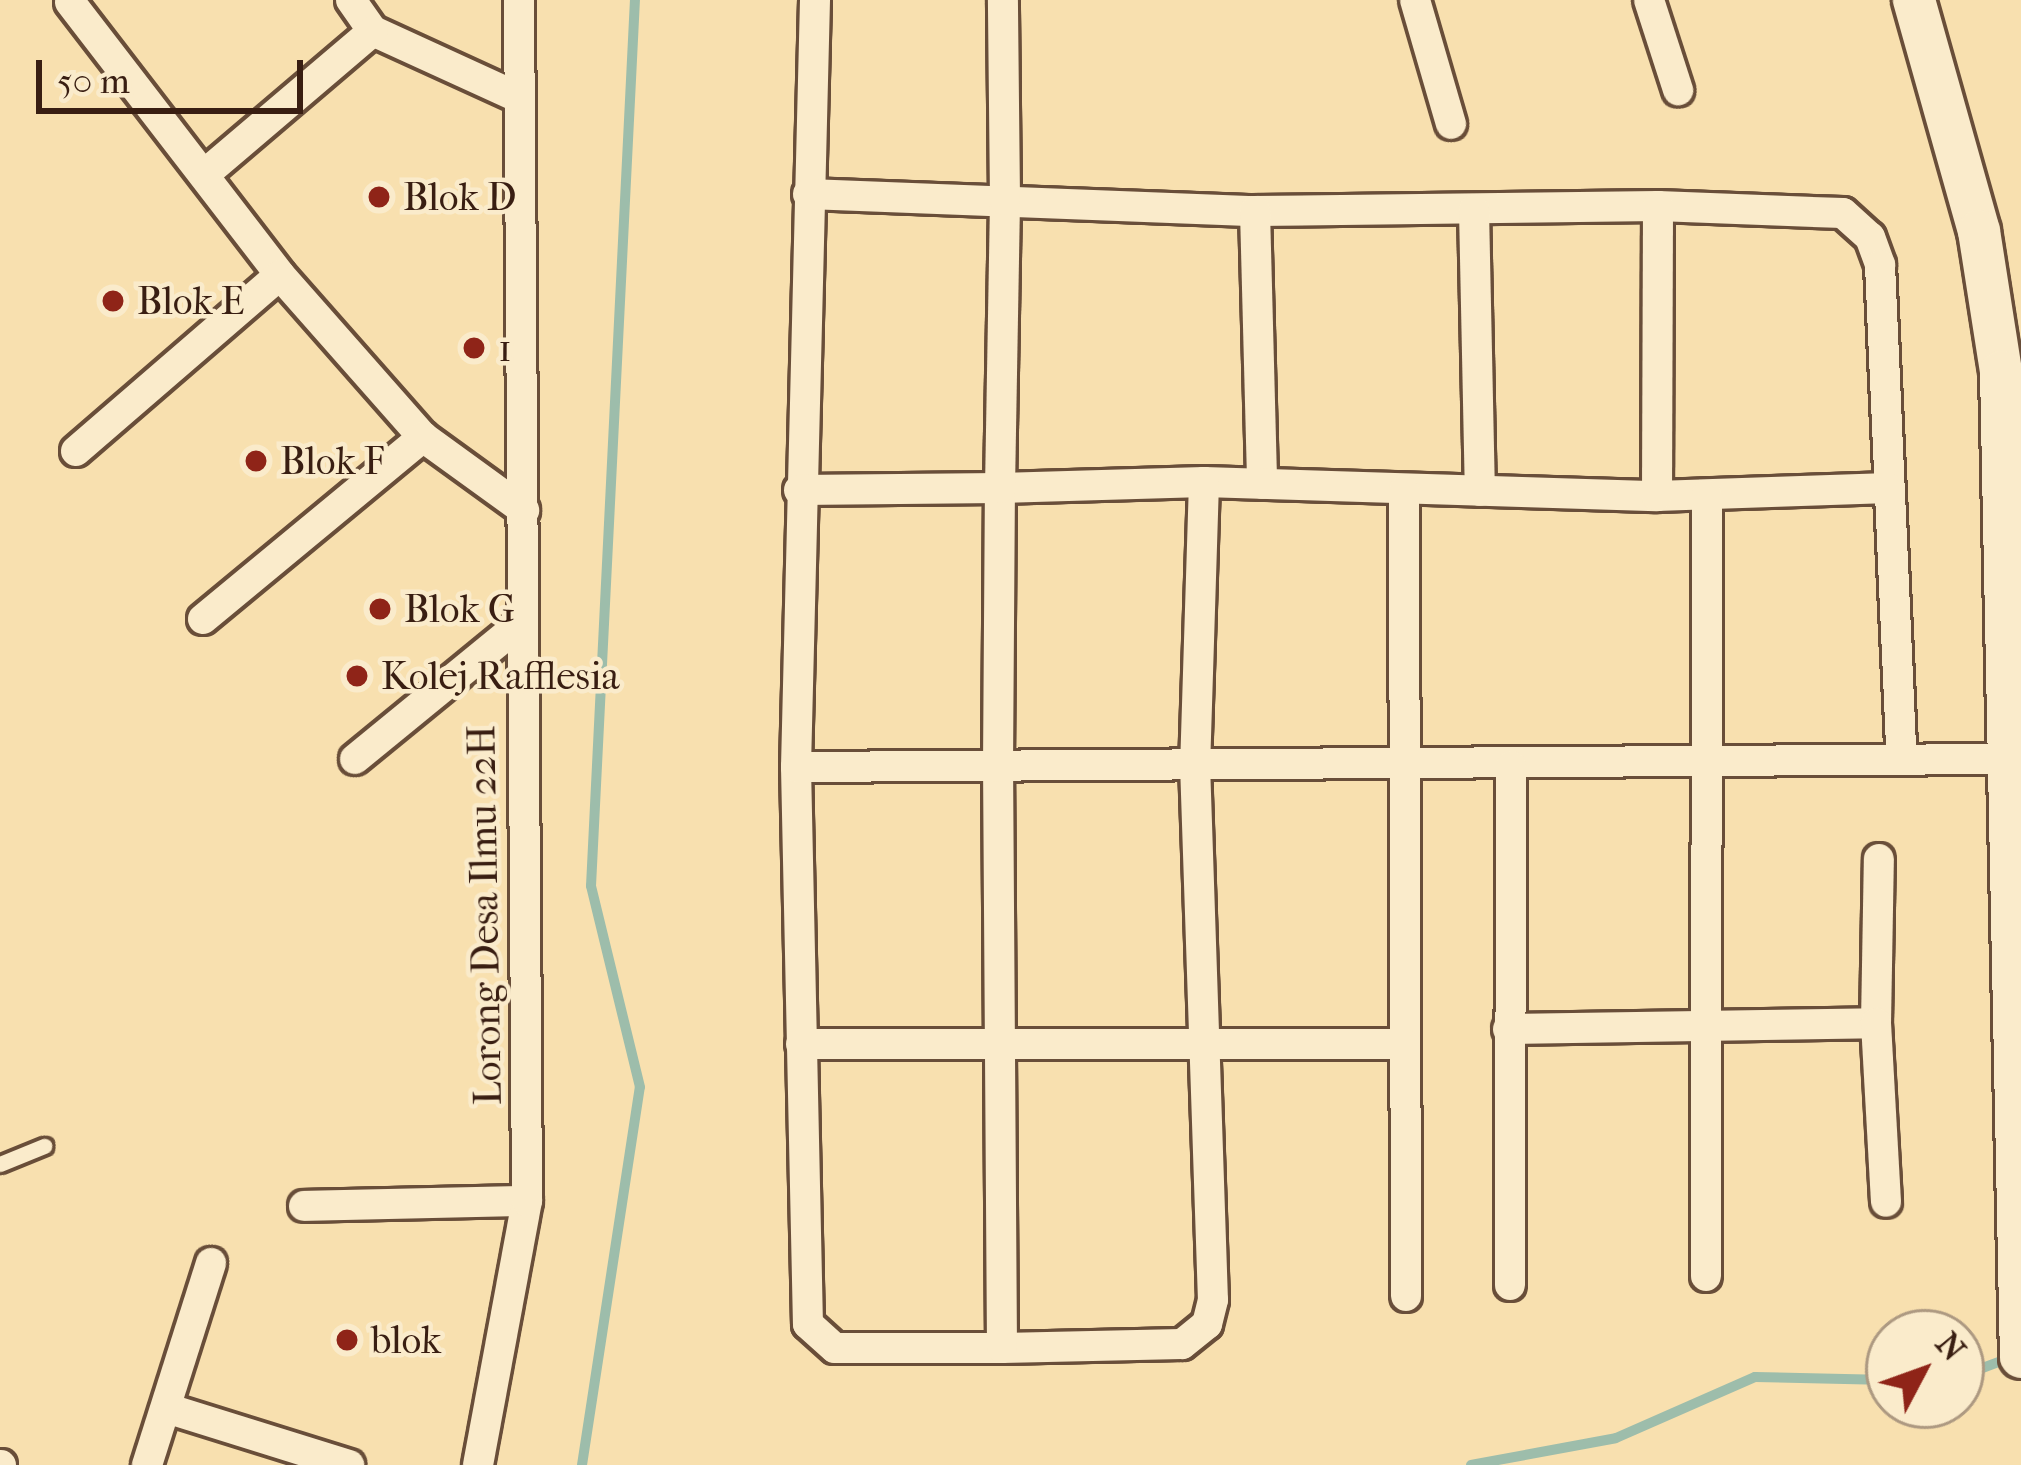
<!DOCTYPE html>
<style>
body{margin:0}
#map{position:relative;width:2021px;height:1465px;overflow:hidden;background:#f8e0af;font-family:"IM FELL French Canon",serif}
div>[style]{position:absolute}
.stream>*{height:10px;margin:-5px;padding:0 5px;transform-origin:5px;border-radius:5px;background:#9dbdab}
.roads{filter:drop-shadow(3px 0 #694e39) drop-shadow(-3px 0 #694e39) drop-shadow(0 3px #694e39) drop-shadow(0 -3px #694e39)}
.lane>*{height:15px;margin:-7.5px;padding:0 7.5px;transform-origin:7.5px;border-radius:7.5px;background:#faebcb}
.street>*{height:30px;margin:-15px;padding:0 15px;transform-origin:15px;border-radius:15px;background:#faebcb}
.secondary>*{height:42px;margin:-21px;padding:0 21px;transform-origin:21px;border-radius:21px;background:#faebcb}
.dots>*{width:33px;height:33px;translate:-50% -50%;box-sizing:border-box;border:6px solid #faebcb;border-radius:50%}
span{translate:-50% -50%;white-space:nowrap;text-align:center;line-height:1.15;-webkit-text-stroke:9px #faebcb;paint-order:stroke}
.poi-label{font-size:39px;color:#391e12}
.left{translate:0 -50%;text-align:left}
.street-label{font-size:39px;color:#391e12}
.north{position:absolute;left:1865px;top:1309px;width:120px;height:120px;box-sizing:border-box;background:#faebcb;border:3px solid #ad9981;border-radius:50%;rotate:49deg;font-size:33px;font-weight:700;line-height:48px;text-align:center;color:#391e12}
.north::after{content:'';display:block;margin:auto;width:42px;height:54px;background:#8f2418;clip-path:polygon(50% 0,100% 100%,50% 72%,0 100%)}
.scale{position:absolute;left:36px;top:60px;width:267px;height:54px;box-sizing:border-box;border:6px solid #391e12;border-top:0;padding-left:15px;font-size:36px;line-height:42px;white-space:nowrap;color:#391e12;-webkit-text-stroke:9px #faebcb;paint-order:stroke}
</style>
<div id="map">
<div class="stream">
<i style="left:1961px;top:1376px;width:54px;rotate:-20.4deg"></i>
<i style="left:582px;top:1465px;width:382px;rotate:-81.3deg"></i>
<i style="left:640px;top:1087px;width:207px;rotate:-103.7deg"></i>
<i style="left:591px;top:886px;width:887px;rotate:-87.16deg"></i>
<i style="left:1471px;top:1465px;width:147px;rotate:-10.5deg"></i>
<i style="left:1616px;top:1438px;width:152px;rotate:-23.7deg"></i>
<i style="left:1755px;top:1377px;width:134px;rotate:1.3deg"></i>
</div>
<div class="roads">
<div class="lane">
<i style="left:0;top:1164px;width:48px;rotate:-22.2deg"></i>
</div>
<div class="street">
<i style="left:351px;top:0;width:38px;rotate:55deg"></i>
<i style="left:373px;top:31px;width:156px;rotate:24.6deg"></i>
<i style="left:815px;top:0;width:767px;rotate:91.42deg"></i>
<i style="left:796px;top:767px;width:557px;rotate:88.77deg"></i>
<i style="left:808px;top:1324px;width:36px;rotate:42deg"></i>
<i style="left:835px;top:1348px;width:167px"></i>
<i style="left:1415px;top:0;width:129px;rotate:73.8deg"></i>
<i style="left:1649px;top:0;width:95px;rotate:72.1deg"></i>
<i style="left:70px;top:2px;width:344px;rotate:52.4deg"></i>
<i style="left:280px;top:275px;width:216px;rotate:48.6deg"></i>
<i style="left:423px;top:437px;width:125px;rotate:35.9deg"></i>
<i style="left:206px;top:173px;width:219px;rotate:-40.4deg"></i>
<i style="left:808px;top:194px;width:447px;rotate:2.2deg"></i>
<i style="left:1255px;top:211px;width:403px;rotate:-0.7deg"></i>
<i style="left:1658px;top:206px;width:185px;rotate:2.2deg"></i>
<i style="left:1843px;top:213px;width:36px;rotate:42deg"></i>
<i style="left:1870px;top:237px;width:30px;rotate:70deg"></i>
<i style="left:1880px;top:265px;width:495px;rotate:87.5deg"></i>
<i style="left:1474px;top:210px;width:281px;rotate:88.8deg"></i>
<i style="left:1255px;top:211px;width:273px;rotate:88.5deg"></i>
<i style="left:76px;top:451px;width:269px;rotate:-40.8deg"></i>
<i style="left:1204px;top:482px;width:453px;rotate:1.8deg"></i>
<i style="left:1657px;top:496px;width:232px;rotate:-2deg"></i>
<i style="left:799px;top:490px;width:201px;rotate:-0.6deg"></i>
<i style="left:1000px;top:488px;width:204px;rotate:-1.7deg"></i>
<i style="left:1204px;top:482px;width:282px;rotate:91.8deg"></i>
<i style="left:1195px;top:764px;width:536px;rotate:88.08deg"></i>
<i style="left:1213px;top:1300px;width:25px;rotate:104deg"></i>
<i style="left:1207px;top:1324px;width:32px;rotate:141deg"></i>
<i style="left:1182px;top:1344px;width:180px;rotate:178.7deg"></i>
<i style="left:1002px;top:1348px;width:581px;rotate:-90.39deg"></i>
<i style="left:998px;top:767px;width:279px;rotate:-89.6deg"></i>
<i style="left:1000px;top:488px;width:288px;rotate:-89deg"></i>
<i style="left:1005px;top:200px;width:200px;rotate:-90.6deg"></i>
<i style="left:1404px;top:491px;width:805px;rotate:89.86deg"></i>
<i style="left:1657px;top:496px;width:290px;rotate:-89.8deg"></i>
<i style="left:203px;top:619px;width:286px;rotate:-39.6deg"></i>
<i style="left:355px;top:759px;width:215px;rotate:-39.3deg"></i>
<i style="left:796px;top:767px;width:1211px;rotate:-0.38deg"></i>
<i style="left:1876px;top:1023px;width:164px;rotate:-89deg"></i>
<i style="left:1508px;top:1029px;width:368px;rotate:-0.9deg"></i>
<i style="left:1876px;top:1023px;width:179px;rotate:86.8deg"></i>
<i style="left:801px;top:1044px;width:604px"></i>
<i style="left:304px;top:1206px;width:223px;rotate:-1.3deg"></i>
<i style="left:1706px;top:1276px;width:781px;rotate:-89.93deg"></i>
<i style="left:1510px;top:1285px;width:519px;rotate:-89.89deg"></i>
<i style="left:166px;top:1408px;width:192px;rotate:17.3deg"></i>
<i style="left:0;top:1465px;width:1px"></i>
<i style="left:147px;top:1465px;width:212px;rotate:-72.4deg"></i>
<i style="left:478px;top:1465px;width:269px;rotate:-79.5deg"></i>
<i style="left:527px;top:1201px;width:1201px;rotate:-90.38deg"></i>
</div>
<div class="secondary">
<i style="left:1914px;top:0;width:240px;rotate:74.3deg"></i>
<i style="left:1979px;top:231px;width:143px;rotate:81.1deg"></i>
<i style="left:2001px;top:372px;width:985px;rotate:88.84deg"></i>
</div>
</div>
<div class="dots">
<i style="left:379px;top:197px;background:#8f2418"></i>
<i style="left:113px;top:301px;background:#8f2418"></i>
<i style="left:474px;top:348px;background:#8f2418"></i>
<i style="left:256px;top:461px;background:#8f2418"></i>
<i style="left:380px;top:609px;background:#8f2418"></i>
<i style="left:357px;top:676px;background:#8f2418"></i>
<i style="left:347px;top:1340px;background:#8f2418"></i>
</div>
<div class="poi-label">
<span class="left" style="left:403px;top:197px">Blok D</span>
<span class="left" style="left:137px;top:301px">Blok E</span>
<span class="left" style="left:498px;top:348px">1</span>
<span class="left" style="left:280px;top:461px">Blok F</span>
<span class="left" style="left:404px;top:609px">Blok G</span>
<span class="left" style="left:381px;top:676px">Kolej Rafflesia</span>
<span class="left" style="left:371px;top:1340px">blok</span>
</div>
<div class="street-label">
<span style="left:485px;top:915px;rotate:-91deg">Lorong Desa Ilmu 22H</span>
</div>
<div class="north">N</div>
<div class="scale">50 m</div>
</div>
